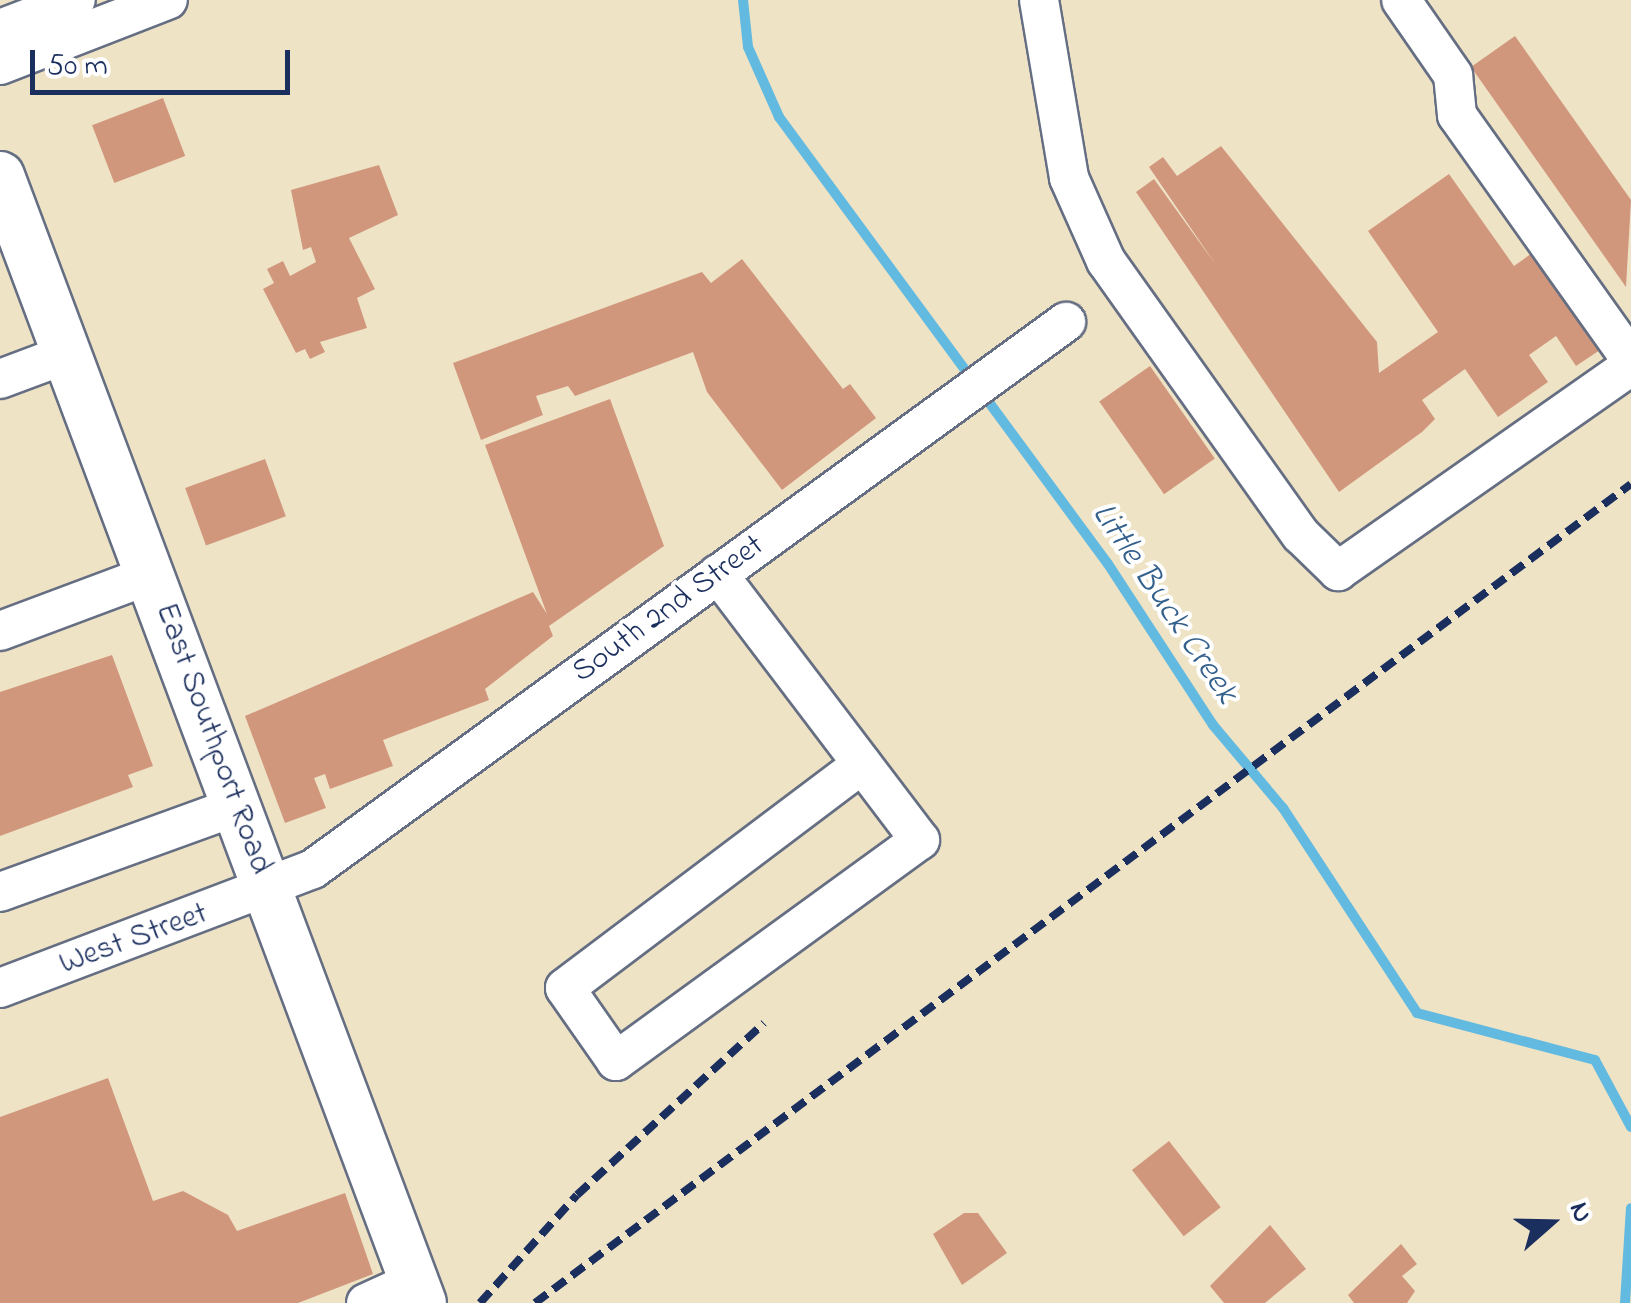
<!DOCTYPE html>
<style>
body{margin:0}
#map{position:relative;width:1631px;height:1303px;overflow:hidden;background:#efe3c6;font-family:"Indie Flower",sans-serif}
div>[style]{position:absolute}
.stream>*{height:10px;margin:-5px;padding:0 5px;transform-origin:5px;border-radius:5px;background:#63bae0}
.building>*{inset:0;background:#d1977d;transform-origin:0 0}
.roads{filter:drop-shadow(2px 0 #656e82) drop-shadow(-2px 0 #656e82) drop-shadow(0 2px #656e82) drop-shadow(0 -2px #656e82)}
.minor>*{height:38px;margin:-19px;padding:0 19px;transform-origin:19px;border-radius:19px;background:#fff}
.major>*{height:48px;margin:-24px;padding:0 24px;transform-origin:24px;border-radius:24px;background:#fff}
.rail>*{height:8px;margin-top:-4px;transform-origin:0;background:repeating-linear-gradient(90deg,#1b2f5e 0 15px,transparent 0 23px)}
span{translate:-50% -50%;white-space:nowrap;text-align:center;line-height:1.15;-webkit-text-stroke:8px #fff;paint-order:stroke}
.street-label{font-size:32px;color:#1b2f5e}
.water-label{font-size:35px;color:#34608c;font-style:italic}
.north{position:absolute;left:1501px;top:1173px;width:100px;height:100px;-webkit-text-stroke:8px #fff;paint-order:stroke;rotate:70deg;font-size:28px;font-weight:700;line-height:40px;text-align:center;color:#1b2f5e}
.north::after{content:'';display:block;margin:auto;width:35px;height:45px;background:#1b2f5e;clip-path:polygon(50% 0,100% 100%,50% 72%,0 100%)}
.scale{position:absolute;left:30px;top:50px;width:260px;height:45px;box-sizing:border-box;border:5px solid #1b2f5e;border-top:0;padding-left:12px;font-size:30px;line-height:35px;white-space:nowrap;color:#1b2f5e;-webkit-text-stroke:8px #fff;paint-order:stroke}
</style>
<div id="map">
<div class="stream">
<i style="left:743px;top:0;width:47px;rotate:83.9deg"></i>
<i style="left:748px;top:47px;width:77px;rotate:66.1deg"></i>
<i style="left:779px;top:117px;width:555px;rotate:53.65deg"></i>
<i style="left:1108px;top:564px;width:192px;rotate:56.9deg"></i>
<i style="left:1213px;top:725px;width:109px;rotate:49.9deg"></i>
<i style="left:1283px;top:808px;width:245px;rotate:56.8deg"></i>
<i style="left:1417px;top:1013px;width:184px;rotate:14.8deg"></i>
<i style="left:1595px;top:1060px;width:76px;rotate:61.8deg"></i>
<i style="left:1625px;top:1303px;width:95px;rotate:-86.4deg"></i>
</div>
<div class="building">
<i style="clip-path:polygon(1515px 36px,1631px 200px,1626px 287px,1471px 67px)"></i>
<i style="left:163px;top:98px;width:62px;height:76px;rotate:69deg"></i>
<i style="clip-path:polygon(1221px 146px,1377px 342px,1379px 373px,1438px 332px,1368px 231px,1449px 174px,1514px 266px,1535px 251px,1603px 348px,1576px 366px,1556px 336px,1529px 355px,1548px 382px,1498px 417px,1465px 369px,1422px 400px,1435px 419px,1422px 432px,1339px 492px,1136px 192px,1154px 179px,1216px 265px,1149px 167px,1163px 157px,1177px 176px)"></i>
<i style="clip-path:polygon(379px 165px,398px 215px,349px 238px,375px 289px,357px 298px,367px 328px,320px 342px,325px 352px,310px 359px,305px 349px,296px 353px,263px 289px,274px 283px,267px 269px,283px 261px,290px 276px,316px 262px,311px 247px,303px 250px,291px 190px)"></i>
<i style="clip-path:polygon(742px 259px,843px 389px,850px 384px,876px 418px,782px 490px,707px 392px,693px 352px,575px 396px,568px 386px,536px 396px,543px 415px,481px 440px,453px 363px,702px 272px,711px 283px)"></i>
<i style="left:1150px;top:366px;width:113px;height:62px;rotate:55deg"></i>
<i style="clip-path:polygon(610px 399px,664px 546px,549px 626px,553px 636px,485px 689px,489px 700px,383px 740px,393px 766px,330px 789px,325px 774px,314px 778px,326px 808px,285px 823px,245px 716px,533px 592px,547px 614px,485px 445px)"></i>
<i style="left:265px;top:459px;width:61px;height:85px;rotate:70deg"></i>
<i style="clip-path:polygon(112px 655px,153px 766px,128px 775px,133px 787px,0 836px,0 692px)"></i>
<i style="clip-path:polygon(108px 1078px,153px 1201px,183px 1191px,228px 1215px,237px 1231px,345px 1193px,373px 1274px,298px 1303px,0 1303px,0 1117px)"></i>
<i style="left:1169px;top:1141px;width:84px;height:47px;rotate:52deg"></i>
<i style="clip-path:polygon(964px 1213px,978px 1213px,1007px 1253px,962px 1285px,933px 1234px)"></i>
<i style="clip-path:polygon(1270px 1225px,1306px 1269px,1265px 1303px,1224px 1303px,1210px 1286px)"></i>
<i style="clip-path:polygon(1401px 1244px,1417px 1264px,1402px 1276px,1415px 1291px,1407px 1303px,1354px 1303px,1348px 1295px)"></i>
</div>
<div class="roads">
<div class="minor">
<i style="left:1039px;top:0;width:181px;rotate:80.4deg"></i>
<i style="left:1069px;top:178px;width:91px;rotate:66deg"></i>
<i style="left:1106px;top:261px;width:336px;rotate:54.6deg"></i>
<i style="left:1301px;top:535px;width:52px;rotate:44.2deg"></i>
<i style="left:1338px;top:571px;width:352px;rotate:-35deg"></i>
<i style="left:1626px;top:369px;width:12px;rotate:-76deg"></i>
<i style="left:1629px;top:357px;width:297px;rotate:-125.4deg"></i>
<i style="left:1457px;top:115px;width:40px;rotate:-95.7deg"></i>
<i style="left:1453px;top:75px;width:91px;rotate:-124.7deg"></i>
<i style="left:0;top:29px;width:81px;rotate:-20.9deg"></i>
<i style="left:0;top:65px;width:180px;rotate:-21.2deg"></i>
<i style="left:0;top:379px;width:72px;rotate:-20.5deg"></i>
<i style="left:718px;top:574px;width:334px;rotate:52.8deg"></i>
<i style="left:920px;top:840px;width:376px;rotate:144deg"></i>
<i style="left:616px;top:1061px;width:89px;rotate:-124.9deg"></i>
<i style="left:565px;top:988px;width:372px;rotate:-37deg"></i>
<i style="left:0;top:631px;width:160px;rotate:-20.5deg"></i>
<i style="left:0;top:892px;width:252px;rotate:-19.9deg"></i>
<i style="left:0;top:988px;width:335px;rotate:-20.8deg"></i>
<i style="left:313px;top:869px;width:931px;rotate:-36deg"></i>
<i style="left:366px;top:1303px;width:53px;rotate:-24.6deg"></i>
</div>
<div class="major">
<i style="left:0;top:176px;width:1203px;rotate:69.47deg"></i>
</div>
</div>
<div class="rail">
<i style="left:480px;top:1303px;width:145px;rotate:-48.1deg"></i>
<i style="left:577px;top:1195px;width:254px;rotate:-42.6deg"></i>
<i style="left:535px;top:1303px;width:1368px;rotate:-36.77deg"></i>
</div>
<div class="street-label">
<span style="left:669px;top:610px;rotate:-36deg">South 2nd Street</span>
<span style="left:212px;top:739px;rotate:70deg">East Southport Road</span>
<span style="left:134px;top:940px;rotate:-20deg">West Street</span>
</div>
<div class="water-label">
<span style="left:1164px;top:604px;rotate:56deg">Little Buck Creek</span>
</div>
<div class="north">N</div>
<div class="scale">50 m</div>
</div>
